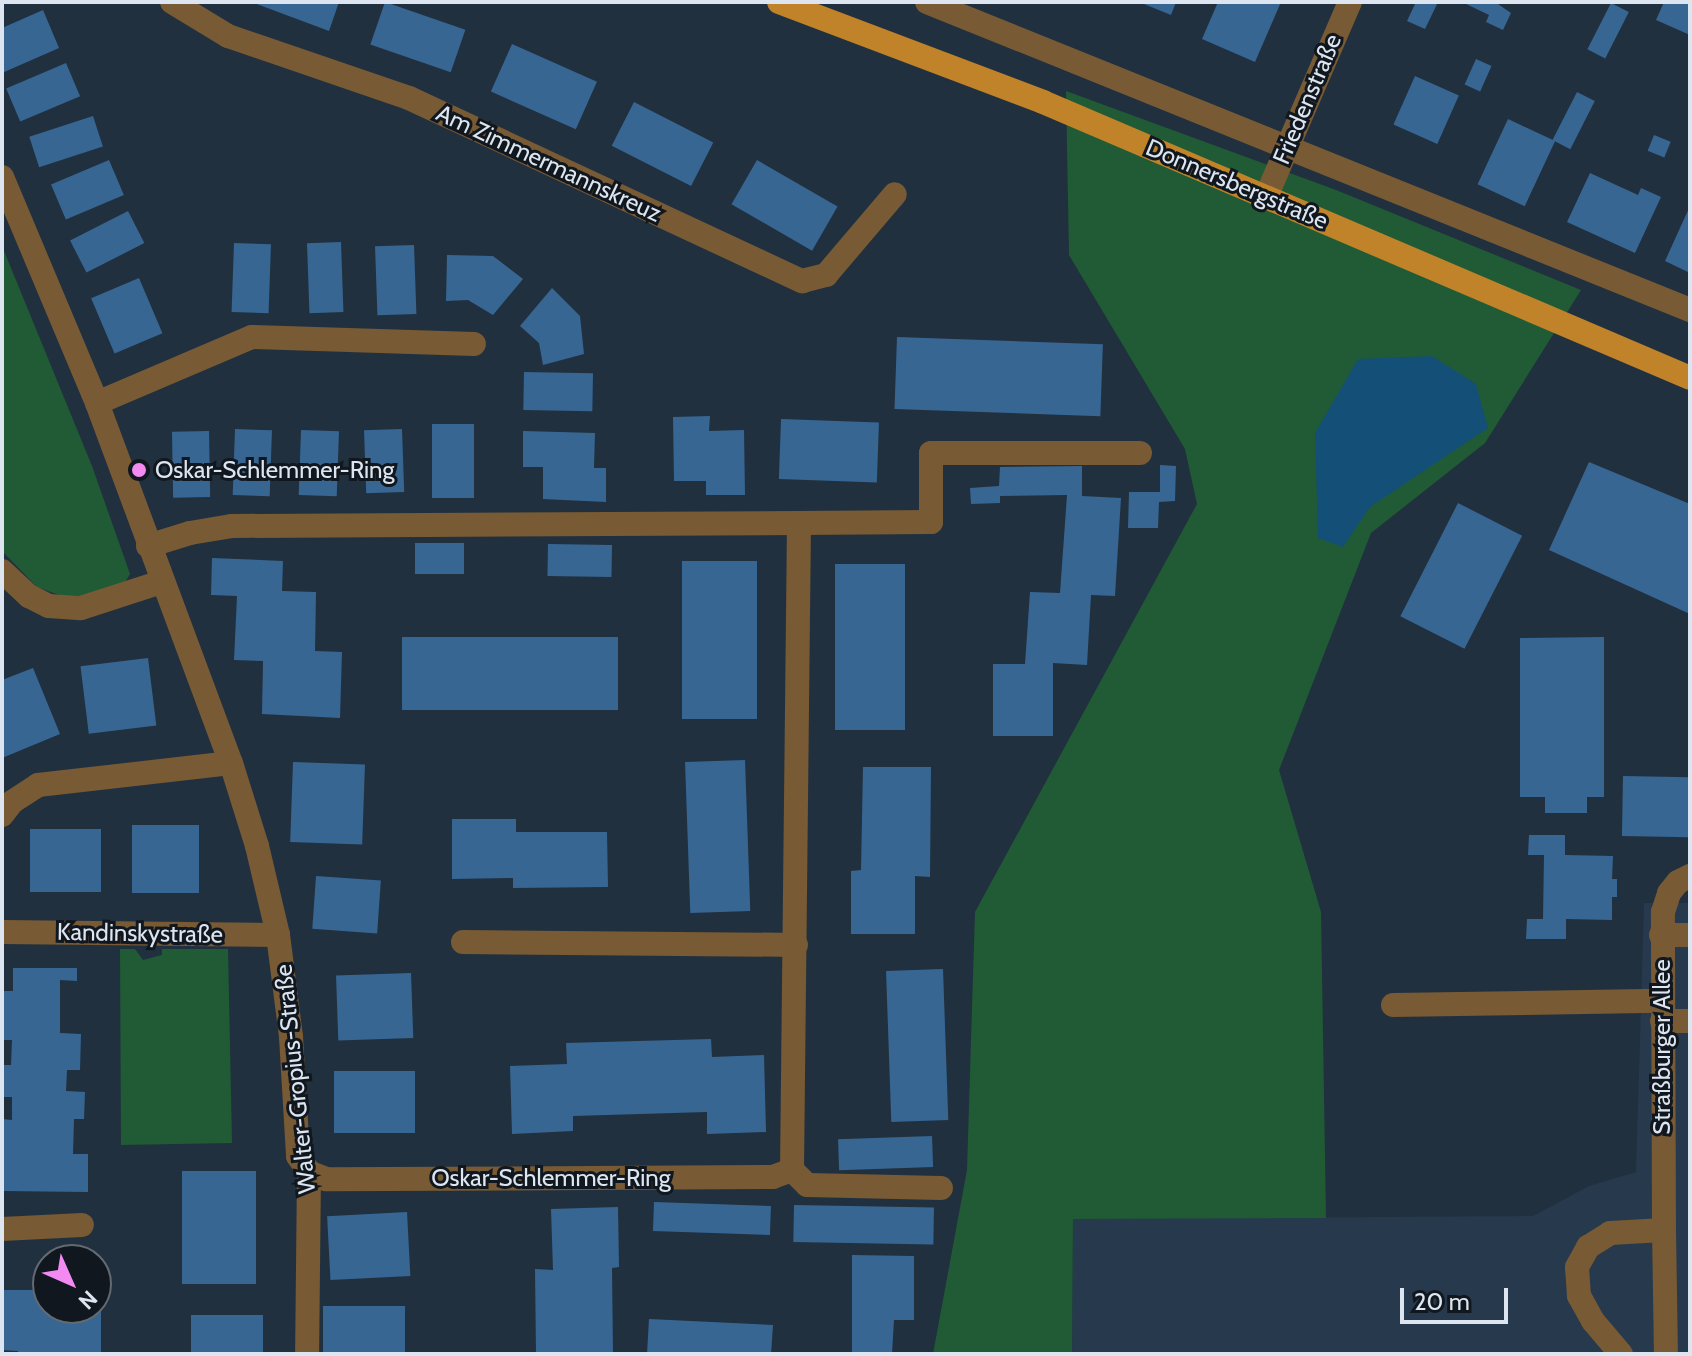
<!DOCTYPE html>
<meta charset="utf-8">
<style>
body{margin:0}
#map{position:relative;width:1692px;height:1356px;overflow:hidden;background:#21303f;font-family:Cabin,sans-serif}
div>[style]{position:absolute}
.built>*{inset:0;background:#26394d}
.green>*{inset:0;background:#205b35}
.water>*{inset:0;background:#134f76}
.building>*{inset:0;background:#376693;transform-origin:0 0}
.minor>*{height:24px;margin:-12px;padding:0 12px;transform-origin:12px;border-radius:12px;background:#785a34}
.major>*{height:24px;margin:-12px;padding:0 12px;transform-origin:12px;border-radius:12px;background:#c18329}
.dots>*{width:22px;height:22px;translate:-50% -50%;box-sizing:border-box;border:4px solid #11171e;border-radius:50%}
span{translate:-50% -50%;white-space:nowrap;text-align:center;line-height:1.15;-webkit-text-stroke:6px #11171e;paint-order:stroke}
.street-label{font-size:24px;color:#dde6f0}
.poi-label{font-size:24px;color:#dde6f0}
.left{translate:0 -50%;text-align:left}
.frame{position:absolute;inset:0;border:4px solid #dde6f0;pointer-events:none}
.north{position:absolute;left:32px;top:1244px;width:80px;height:80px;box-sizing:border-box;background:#11171e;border:2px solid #636a72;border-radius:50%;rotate:135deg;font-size:22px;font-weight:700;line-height:32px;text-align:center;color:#dde6f0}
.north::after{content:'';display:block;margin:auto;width:28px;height:36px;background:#f28af2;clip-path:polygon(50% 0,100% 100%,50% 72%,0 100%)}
.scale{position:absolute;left:1400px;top:1288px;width:108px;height:36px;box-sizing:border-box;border:4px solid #dde6f0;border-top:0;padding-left:10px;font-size:24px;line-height:28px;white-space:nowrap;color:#dde6f0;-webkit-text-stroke:6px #11171e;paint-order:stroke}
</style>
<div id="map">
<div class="built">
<i style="clip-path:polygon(1644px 903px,1690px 903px,1690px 1354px,1072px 1354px,1073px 1219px,1533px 1216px,1589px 1186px,1636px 1172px)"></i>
</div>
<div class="green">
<i style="clip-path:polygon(1066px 91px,1336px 190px,1581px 290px,1485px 443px,1371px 533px,1279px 770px,1321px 912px,1326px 1218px,1073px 1219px,1072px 1354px,933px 1354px,967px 1170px,975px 912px,1197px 504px,1185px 449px,1069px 255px)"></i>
<i style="clip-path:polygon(2px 246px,92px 466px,130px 574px,124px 584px,87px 596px,67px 598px,37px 587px,2px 551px)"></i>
<i style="clip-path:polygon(120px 949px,135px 949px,143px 960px,162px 955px,162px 949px,228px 949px,232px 1143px,121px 1145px)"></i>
</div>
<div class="water">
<i style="clip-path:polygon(1432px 356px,1476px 384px,1488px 428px,1370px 507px,1343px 547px,1318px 538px,1315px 433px,1358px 359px)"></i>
</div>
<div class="building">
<i style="clip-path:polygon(251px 2px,339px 2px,329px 31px)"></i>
<i style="left:385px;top:2px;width:85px;height:45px;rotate:19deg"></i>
<i style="clip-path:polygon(1139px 2px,1176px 2px,1171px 15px)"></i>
<i style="clip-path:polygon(1218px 2px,1281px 2px,1255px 62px,1202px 39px)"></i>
<i style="clip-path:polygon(1416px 2px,1438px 2px,1425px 29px,1407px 21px)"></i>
<i style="clip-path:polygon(1462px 2px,1495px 2px,1511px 13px,1503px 30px,1486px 22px,1489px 15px)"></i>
<i style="clip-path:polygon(1664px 2px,1690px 2px,1690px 35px,1656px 20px)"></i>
<i style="left:1611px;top:3px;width:20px;height:52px;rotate:27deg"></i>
<i style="clip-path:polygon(43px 10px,59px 48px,2px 73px,2px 28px)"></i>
<i style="left:512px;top:44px;width:93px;height:52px;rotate:24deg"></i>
<i style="left:1476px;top:59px;width:17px;height:28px;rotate:24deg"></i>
<i style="left:66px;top:63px;width:36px;height:65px;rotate:67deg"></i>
<i style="left:1415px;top:76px;width:48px;height:53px;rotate:24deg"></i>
<i style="left:1577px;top:92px;width:20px;height:54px;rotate:27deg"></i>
<i style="left:634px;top:102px;width:89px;height:49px;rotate:27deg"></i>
<i style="left:93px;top:116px;width:32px;height:67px;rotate:72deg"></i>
<i style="left:1508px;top:119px;width:52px;height:72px;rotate:25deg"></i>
<i style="left:1654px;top:135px;width:18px;height:17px;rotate:22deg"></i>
<i style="left:109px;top:160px;width:38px;height:63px;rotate:67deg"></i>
<i style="left:757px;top:160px;width:93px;height:51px;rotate:30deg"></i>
<i style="clip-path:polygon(1590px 173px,1638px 195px,1641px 188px,1661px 197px,1635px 253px,1567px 222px)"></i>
<i style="clip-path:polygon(1690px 206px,1690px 273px,1665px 261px)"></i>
<i style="left:128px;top:211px;width:36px;height:65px;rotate:63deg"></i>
<i style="left:341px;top:242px;width:70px;height:34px;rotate:88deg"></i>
<i style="left:234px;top:243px;width:37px;height:69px;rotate:2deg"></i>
<i style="left:414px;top:245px;width:69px;height:39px;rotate:88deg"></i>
<i style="clip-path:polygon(447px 255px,493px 256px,523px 279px,493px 315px,468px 300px,446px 301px)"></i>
<i style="left:139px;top:278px;width:60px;height:52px;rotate:67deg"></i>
<i style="clip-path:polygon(552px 288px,580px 316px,584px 354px,543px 365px,539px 343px,520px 326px)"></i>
<i style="left:897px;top:337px;width:206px;height:72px;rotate:2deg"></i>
<i style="left:524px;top:372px;width:69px;height:38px;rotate:1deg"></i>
<i style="clip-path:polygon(710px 416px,709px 431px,744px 430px,745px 495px,706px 495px,706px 481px,674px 481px,673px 417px)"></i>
<i style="left:781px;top:419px;width:98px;height:60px;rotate:2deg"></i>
<i style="left:432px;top:424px;width:42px;height:74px"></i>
<i style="left:235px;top:429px;width:37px;height:66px;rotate:2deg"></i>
<i style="left:402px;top:429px;width:63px;height:38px;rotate:88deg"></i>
<i style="left:301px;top:430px;width:38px;height:65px;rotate:2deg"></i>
<i style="left:209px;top:431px;width:66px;height:37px;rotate:89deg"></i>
<i style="clip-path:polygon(523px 431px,595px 433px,594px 468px,606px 468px,606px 502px,543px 499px,543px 467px,523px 467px)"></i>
<i style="clip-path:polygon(1589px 462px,1690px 504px,1690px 614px,1549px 550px)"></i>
<i style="clip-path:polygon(1160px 465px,1176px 466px,1175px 501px,1159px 502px,1158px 528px,1128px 528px,1129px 492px,1160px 492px)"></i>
<i style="clip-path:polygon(1082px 466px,1082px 496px,1121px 498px,1115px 596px,1091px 595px,1087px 665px,1053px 663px,1053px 736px,993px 736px,993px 664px,1025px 664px,1030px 592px,1060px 593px,1067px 495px,1000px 496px,1000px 503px,971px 504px,970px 488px,999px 486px,1000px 467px)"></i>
<i style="left:1458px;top:503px;width:72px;height:127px;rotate:27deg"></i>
<i style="left:464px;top:543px;width:31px;height:49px;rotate:90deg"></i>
<i style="left:548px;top:544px;width:64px;height:32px;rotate:1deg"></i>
<i style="clip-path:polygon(212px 558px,283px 561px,282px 591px,316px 592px,315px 651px,342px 652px,340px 718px,262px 714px,263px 661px,234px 660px,237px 596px,211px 595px)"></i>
<i style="left:682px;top:561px;width:75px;height:158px"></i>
<i style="left:905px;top:564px;width:166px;height:70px;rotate:90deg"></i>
<i style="left:618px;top:637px;width:73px;height:216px;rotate:90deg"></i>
<i style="clip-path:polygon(1604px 637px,1604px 797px,1587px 797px,1587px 813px,1545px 813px,1545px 797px,1520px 797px,1520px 638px)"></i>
<i style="left:148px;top:658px;width:68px;height:68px;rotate:83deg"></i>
<i style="clip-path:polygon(33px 668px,60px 734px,2px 758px,2px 680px)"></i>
<i style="left:745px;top:760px;width:151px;height:60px;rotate:88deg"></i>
<i style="left:293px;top:762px;width:72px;height:80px;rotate:2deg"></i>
<i style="clip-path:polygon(863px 767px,931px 767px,930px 877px,915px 876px,915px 934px,851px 934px,851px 871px,861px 870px)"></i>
<i style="left:1623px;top:776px;width:67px;height:60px;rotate:1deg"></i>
<i style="clip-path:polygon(452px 819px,516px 819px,516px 832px,607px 832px,608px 887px,513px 888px,513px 878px,452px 879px)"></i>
<i style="left:132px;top:825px;width:67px;height:68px"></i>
<i style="left:30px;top:829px;width:71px;height:63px"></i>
<i style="clip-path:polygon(1529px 835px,1565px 835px,1565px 855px,1613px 856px,1612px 879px,1617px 879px,1617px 897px,1612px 897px,1612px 920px,1566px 919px,1566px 939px,1526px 939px,1527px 919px,1543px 919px,1544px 855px,1528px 855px)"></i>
<i style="left:316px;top:876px;width:65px;height:53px;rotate:4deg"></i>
<i style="clip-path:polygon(13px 968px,77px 968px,77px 981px,60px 980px,60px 1033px,81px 1034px,80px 1070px,67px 1070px,66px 1091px,85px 1092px,84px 1119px,74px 1119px,73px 1154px,88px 1154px,88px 1192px,2px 1191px,2px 1119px,12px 1120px,12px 1097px,2px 1097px,2px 1065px,11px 1065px,12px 1040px,2px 1040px,2px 991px,13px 991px)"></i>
<i style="left:943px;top:969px;width:151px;height:57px;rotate:88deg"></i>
<i style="left:411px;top:973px;width:65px;height:75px;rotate:88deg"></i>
<i style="clip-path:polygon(711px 1039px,712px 1057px,764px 1055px,766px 1132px,707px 1134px,707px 1112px,573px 1116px,573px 1131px,512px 1134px,510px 1066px,567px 1064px,566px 1043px)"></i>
<i style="left:334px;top:1071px;width:81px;height:62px"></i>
<i style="left:932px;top:1136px;width:31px;height:94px;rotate:88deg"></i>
<i style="left:182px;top:1171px;width:74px;height:113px"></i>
<i style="left:654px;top:1202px;width:117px;height:29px;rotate:2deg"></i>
<i style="left:794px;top:1205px;width:140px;height:37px;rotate:1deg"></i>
<i style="clip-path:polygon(618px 1207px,619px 1267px,612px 1268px,613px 1354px,536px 1354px,535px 1269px,553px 1270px,551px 1209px)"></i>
<i style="left:407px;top:1212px;width:64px;height:80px;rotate:87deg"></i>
<i style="clip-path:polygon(852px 1255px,914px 1256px,914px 1320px,894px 1320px,892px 1354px,852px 1354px)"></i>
<i style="clip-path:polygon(2px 1290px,48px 1290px,48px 1308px,96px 1308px,96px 1290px,101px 1290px,101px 1354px,18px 1354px,18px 1351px,2px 1350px)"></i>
<i style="left:323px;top:1306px;width:82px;height:48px"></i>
<i style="left:191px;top:1315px;width:72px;height:39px"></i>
<i style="clip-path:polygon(649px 1319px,773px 1325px,771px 1354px,647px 1354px)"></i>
</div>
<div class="minor">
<i style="left:172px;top:2px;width:66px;rotate:31.3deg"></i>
<i style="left:228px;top:36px;width:191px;rotate:18.9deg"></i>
<i style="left:409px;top:98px;width:434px;rotate:25deg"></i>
<i style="left:802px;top:281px;width:25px;rotate:-14deg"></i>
<i style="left:826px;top:275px;width:106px;rotate:-49.6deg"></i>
<i style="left:927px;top:2px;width:823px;rotate:21.98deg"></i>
<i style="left:2px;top:177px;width:245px;rotate:67.2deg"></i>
<i style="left:97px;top:403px;width:384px;rotate:69.6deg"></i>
<i style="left:231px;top:763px;width:87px;rotate:72.6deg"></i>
<i style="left:257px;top:846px;width:91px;rotate:76.7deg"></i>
<i style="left:278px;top:935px;width:103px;rotate:82.7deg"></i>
<i style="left:291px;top:1037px;width:119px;rotate:86.6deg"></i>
<i style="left:298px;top:1156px;width:19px;rotate:55deg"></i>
<i style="left:309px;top:1172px;width:182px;rotate:90.6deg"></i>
<i style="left:1266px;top:197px;width:212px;rotate:-66.7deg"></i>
<i style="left:97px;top:403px;width:168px;rotate:-23.1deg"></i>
<i style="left:252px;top:337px;width:222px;rotate:1.8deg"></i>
<i style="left:799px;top:523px;width:132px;rotate:-0.4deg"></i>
<i style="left:931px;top:522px;width:69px;rotate:-90deg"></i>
<i style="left:931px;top:453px;width:209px"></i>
<i style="left:148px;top:546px;width:44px;rotate:-17.2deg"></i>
<i style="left:190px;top:533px;width:43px;rotate:-9.5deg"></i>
<i style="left:232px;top:526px;width:567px;rotate:-0.3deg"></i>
<i style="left:799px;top:523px;width:647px;rotate:90.62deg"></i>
<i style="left:792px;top:1170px;width:20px;rotate:160deg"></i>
<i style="left:773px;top:1177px;width:447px;rotate:179.7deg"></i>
<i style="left:326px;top:1179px;width:18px;rotate:-158deg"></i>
<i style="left:2px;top:571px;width:37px;rotate:43deg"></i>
<i style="left:29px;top:596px;width:22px;rotate:27deg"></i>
<i style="left:49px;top:606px;width:32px;rotate:4deg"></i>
<i style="left:81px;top:608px;width:84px;rotate:-18deg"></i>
<i style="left:2px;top:815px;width:16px;rotate:-52deg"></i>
<i style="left:12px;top:802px;width:31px;rotate:-33deg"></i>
<i style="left:38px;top:785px;width:194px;rotate:-6.5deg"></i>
<i style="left:2px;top:932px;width:276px;rotate:0.6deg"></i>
<i style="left:1661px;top:935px;width:29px"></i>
<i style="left:463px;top:942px;width:333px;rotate:0.5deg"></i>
<i style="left:1393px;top:1005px;width:269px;rotate:-0.9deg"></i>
<i style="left:1662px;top:1021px;width:28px"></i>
<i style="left:792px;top:1170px;width:21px;rotate:45deg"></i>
<i style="left:807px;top:1185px;width:134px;rotate:1.3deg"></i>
<i style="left:2px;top:1229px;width:80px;rotate:-2.9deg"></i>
<i style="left:1664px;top:1230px;width:318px;rotate:-90.2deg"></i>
<i style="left:1663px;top:912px;width:20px;rotate:-72deg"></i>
<i style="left:1669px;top:893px;width:14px;rotate:-51deg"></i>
<i style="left:1678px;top:882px;width:13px;rotate:-27deg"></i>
<i style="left:1621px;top:1354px;width:43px;rotate:-130.3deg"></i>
<i style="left:1593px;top:1321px;width:29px;rotate:-119deg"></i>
<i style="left:1579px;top:1296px;width:29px;rotate:-94deg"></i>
<i style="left:1577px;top:1267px;width:23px;rotate:-61deg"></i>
<i style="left:1588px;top:1247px;width:26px;rotate:-32deg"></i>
<i style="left:1610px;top:1233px;width:54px;rotate:-3.2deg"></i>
<i style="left:1664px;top:1230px;width:124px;rotate:89.1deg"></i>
</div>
<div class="major">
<i style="left:779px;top:2px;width:282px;rotate:20.7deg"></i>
<i style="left:1043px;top:102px;width:703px;rotate:23.1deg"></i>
</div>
<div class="dots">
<i style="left:139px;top:470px;background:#f28af2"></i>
</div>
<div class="street-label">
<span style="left:1307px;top:99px;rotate:-67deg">Friedenstraße</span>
<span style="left:549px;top:163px;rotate:25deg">Am Zimmermannskreuz</span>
<span style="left:1237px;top:184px;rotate:23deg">Donnersbergstraße</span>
<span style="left:140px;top:933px;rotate:1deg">Kandinskystraße</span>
<span style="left:1662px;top:1047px;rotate:-90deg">Straßburger Allee</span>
<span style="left:295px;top:1079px;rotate:-96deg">Walter-Gropius-Straße</span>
<span style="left:551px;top:1178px">Oskar-Schlemmer-Ring</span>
</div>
<div class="poi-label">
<span class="left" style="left:155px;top:470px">Oskar-Schlemmer-Ring</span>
</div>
<div class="frame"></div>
<div class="north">N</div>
<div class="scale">20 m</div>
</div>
